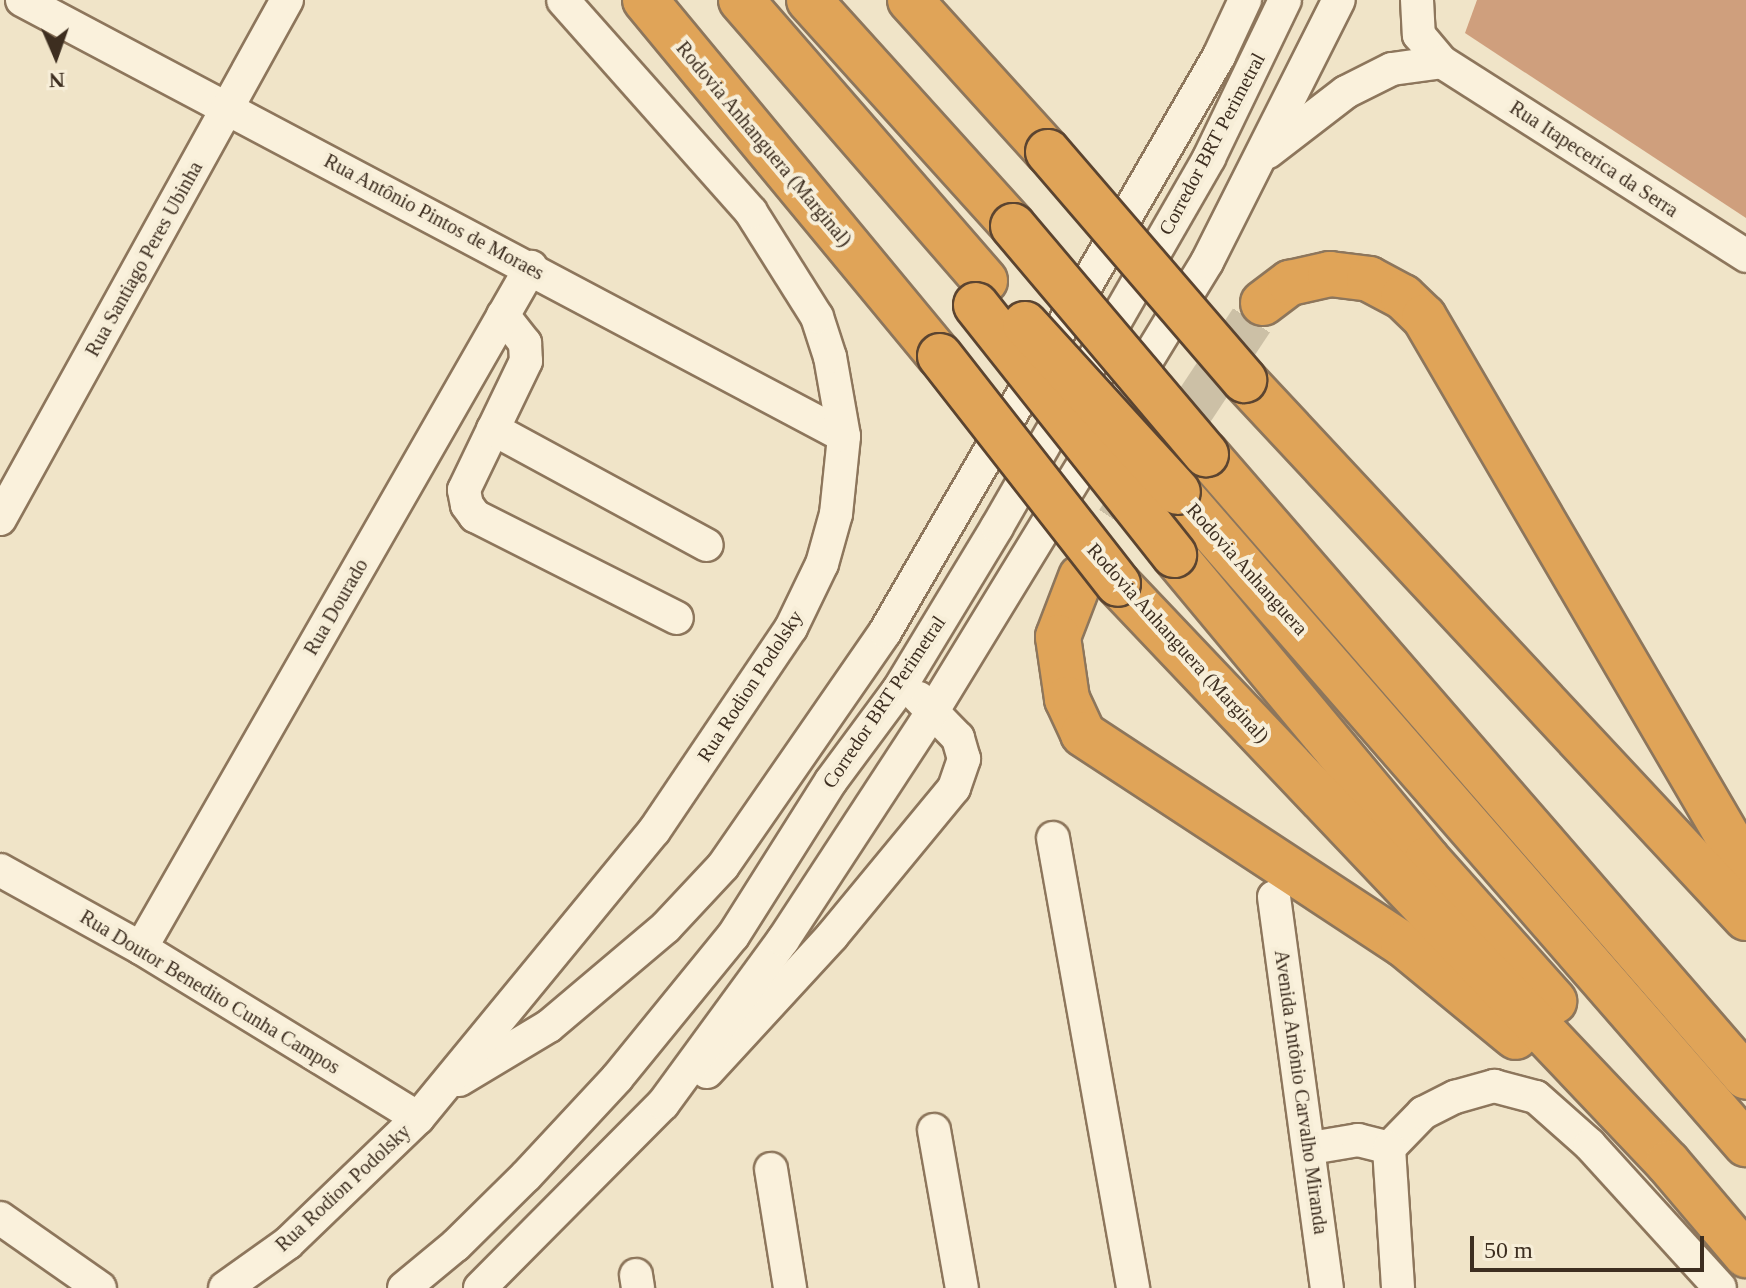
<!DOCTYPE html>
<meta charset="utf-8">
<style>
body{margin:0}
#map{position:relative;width:1746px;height:1288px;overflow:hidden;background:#f0e4c8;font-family:"Times New Roman",serif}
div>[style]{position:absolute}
.building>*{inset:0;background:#cf9f7d}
.highway-tunnel>*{height:44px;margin-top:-22px;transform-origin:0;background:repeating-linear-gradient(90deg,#ccc0a6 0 44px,transparent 0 66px)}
.roads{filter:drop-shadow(2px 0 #8d765c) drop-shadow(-2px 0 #8d765c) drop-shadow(0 2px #8d765c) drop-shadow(0 -2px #8d765c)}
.minor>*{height:32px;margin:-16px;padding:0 16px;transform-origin:16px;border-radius:16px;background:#faf1dc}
.highway>*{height:44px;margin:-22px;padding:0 22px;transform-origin:22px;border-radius:22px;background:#e0a458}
.bridges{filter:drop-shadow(2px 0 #5b4430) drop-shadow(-2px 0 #5b4430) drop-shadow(0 2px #5b4430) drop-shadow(0 -2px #5b4430)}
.highway-bridge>*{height:44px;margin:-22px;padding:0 22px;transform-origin:22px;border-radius:22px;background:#e0a458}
span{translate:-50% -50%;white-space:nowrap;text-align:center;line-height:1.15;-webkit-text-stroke:8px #f7eed8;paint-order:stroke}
.street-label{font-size:20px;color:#3d2e20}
.north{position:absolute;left:16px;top:16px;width:80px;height:80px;-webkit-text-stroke:6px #f7eed8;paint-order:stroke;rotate:178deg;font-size:22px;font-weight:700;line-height:32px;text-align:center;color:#3d2e20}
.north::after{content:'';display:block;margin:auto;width:28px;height:36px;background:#3d2e20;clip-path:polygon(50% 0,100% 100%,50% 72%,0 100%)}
.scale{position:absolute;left:1470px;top:1236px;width:234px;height:36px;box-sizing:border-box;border:4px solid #3d2e20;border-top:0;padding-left:10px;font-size:24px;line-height:28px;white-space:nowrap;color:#3d2e20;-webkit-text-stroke:6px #f7eed8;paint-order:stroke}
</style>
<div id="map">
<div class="building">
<i style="clip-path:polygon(1477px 0,1746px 0,1746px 218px,1465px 33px)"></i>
</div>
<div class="highway-tunnel">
<i style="left:1081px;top:577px;width:329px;rotate:-56.4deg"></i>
</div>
<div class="roads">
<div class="minor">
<i style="left:22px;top:0;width:930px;rotate:27.94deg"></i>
<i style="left:1417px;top:0;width:35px;rotate:87deg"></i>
<i style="left:1419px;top:35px;width:35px;rotate:50deg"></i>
<i style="left:1442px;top:62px;width:361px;rotate:32.5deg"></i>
<i style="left:1268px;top:152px;width:98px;rotate:-37.6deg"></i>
<i style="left:1346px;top:92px;width:51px;rotate:-26.6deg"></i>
<i style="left:1392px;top:69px;width:50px;rotate:-8deg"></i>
<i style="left:503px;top:315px;width:36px;rotate:52deg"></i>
<i style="left:525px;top:343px;width:18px;rotate:87deg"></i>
<i style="left:526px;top:361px;width:143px;rotate:115.7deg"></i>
<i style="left:464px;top:490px;width:15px;rotate:79deg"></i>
<i style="left:467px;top:505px;width:14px;rotate:54deg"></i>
<i style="left:475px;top:516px;width:226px;rotate:26.8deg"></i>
<i style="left:493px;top:429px;width:243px;rotate:28.5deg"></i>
<i style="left:0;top:519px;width:593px;rotate:-61.06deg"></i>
<i style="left:1053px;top:838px;width:457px;rotate:79.9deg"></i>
<i style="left:0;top:870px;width:161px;rotate:29deg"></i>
<i style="left:141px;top:948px;width:325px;rotate:31.5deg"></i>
<i style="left:1274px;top:897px;width:395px;rotate:82.3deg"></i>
<i style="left:141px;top:948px;width:785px;rotate:-60.2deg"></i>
<i style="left:707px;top:1072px;width:185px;rotate:-47.4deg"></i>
<i style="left:832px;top:936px;width:192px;rotate:-50.5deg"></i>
<i style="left:954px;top:788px;width:31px;rotate:-71deg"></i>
<i style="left:964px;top:759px;width:22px;rotate:-106deg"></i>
<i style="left:958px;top:738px;width:56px;rotate:-134.3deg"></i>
<i style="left:459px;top:1080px;width:105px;rotate:-31deg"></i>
<i style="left:549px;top:1026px;width:153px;rotate:-40.2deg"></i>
<i style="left:666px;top:927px;width:83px;rotate:-46.9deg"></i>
<i style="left:723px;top:866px;width:285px;rotate:-55.3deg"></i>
<i style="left:885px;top:632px;width:666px;rotate:-59.89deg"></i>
<i style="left:1219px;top:56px;width:62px;rotate:-65.1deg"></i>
<i style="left:934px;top:1130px;width:160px;rotate:80deg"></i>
<i style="left:1311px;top:1148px;width:48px;rotate:-9.7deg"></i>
<i style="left:1358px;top:1140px;width:32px;rotate:14deg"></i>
<i style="left:1389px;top:1148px;width:49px;rotate:-45.8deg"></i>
<i style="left:1423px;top:1113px;width:36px;rotate:-27deg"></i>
<i style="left:1455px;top:1097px;width:41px;rotate:-15.8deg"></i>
<i style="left:1494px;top:1086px;width:43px;rotate:14.7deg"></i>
<i style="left:1536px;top:1097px;width:72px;rotate:41.6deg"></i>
<i style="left:1590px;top:1145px;width:193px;rotate:47.7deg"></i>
<i style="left:1389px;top:1148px;width:140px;rotate:86.3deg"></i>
<i style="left:771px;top:1169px;width:121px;rotate:80.9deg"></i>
<i style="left:0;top:1218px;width:122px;rotate:35deg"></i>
<i style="left:636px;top:1275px;width:13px;rotate:81deg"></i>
<i style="left:225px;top:1288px;width:77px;rotate:-35.5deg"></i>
<i style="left:288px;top:1243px;width:180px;rotate:-43.9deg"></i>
<i style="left:418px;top:1118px;width:372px;rotate:-50.6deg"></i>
<i style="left:654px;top:831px;width:245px;rotate:-56deg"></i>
<i style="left:791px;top:628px;width:71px;rotate:-64.2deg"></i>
<i style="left:822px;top:564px;width:52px;rotate:-74.4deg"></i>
<i style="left:836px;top:514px;width:78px;rotate:-84.1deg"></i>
<i style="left:844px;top:436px;width:80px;rotate:-100deg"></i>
<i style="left:830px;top:357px;width:42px;rotate:-108deg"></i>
<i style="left:817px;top:317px;width:124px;rotate:-122.2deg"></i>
<i style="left:751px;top:212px;width:283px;rotate:-131.6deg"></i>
<i style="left:404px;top:1288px;width:67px;rotate:-39.6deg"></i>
<i style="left:456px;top:1245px;width:98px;rotate:-44.6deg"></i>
<i style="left:526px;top:1176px;width:134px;rotate:-47.1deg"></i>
<i style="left:617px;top:1078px;width:183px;rotate:-50.8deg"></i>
<i style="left:733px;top:936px;width:183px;rotate:-57.7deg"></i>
<i style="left:831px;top:781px;width:114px;rotate:-53.5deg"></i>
<i style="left:899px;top:689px;width:189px;rotate:-58.8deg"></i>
<i style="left:997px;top:527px;width:426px;rotate:-60.1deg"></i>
<i style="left:1209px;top:158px;width:175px;rotate:-64.3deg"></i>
<i style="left:480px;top:1288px;width:260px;rotate:-45.2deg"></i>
<i style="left:663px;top:1104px;width:203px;rotate:-53.8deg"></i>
<i style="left:783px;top:940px;width:276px;rotate:-56.8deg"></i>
<i style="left:934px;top:709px;width:524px;rotate:-58.59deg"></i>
<i style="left:1207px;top:262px;width:293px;rotate:-63.3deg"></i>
</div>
<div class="highway">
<i style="left:645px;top:0;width:462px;rotate:50.4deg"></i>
<i style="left:741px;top:0;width:372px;rotate:49deg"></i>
<i style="left:809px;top:0;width:304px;rotate:47.9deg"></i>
<i style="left:910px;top:0;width:205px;rotate:47.8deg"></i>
<i style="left:1263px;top:303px;width:34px;rotate:-37deg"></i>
<i style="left:1290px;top:283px;width:41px;rotate:-12.7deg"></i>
<i style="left:1330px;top:274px;width:39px;rotate:7deg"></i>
<i style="left:1369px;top:279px;width:38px;rotate:28deg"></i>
<i style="left:1403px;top:297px;width:29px;rotate:44deg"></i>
<i style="left:1424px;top:317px;width:638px;rotate:59.7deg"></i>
<i style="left:1244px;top:380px;width:736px;rotate:46.98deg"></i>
<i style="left:1206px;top:454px;width:824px;rotate:49.08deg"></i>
<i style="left:1178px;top:492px;width:865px;rotate:48.94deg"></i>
<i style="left:1174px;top:555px;width:396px;rotate:50.2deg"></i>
<i style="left:1427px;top:859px;width:191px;rotate:48.2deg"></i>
<i style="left:1081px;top:577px;width:64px;rotate:111deg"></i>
<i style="left:1058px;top:637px;width:63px;rotate:81.7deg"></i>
<i style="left:1067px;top:699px;width:38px;rotate:65deg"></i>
<i style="left:1083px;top:734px;width:383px;rotate:33.3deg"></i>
<i style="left:1403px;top:944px;width:146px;rotate:39.5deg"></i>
<i style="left:1118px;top:584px;width:799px;rotate:46.47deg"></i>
<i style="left:1668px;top:1163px;width:121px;rotate:49.7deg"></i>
</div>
</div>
<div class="bridges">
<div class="highway-bridge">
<i style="left:1048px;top:152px;width:301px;rotate:49.3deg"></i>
<i style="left:1013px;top:226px;width:299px;rotate:49.8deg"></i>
<i style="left:976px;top:305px;width:319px;rotate:51.6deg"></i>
<i style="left:1025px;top:324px;width:227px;rotate:47.7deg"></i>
<i style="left:940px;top:356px;width:289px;rotate:52deg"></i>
</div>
</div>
<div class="street-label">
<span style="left:764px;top:144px;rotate:50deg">Rodovia Anhanguera (Marginal)</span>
<span style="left:1212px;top:144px;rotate:-62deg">Corredor BRT Perimetral</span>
<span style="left:1594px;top:159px;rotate:33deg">Rua Itapecerica da Serra</span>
<span style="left:434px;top:217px;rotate:28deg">Rua Antônio Pintos de Moraes</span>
<span style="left:144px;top:259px;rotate:-61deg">Rua Santiago Peres Ubinha</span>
<span style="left:1247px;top:569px;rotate:48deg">Rodovia Anhanguera</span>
<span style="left:336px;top:607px;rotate:-60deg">Rua Dourado</span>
<span style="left:1178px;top:643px;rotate:48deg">Rodovia Anhanguera (Marginal)</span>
<span style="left:750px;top:686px;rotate:-57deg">Rua Rodion Podolsky</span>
<span style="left:884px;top:702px;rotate:-56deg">Corredor BRT Perimetral</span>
<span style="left:210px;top:992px;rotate:31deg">Rua Doutor Benedito Cunha Campos</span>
<span style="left:1301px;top:1092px;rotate:82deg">Avenida Antônio Carvalho Miranda</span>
<span style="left:343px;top:1188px;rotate:-43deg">Rua Rodion Podolsky</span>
</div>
<div class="north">N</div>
<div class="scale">50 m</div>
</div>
